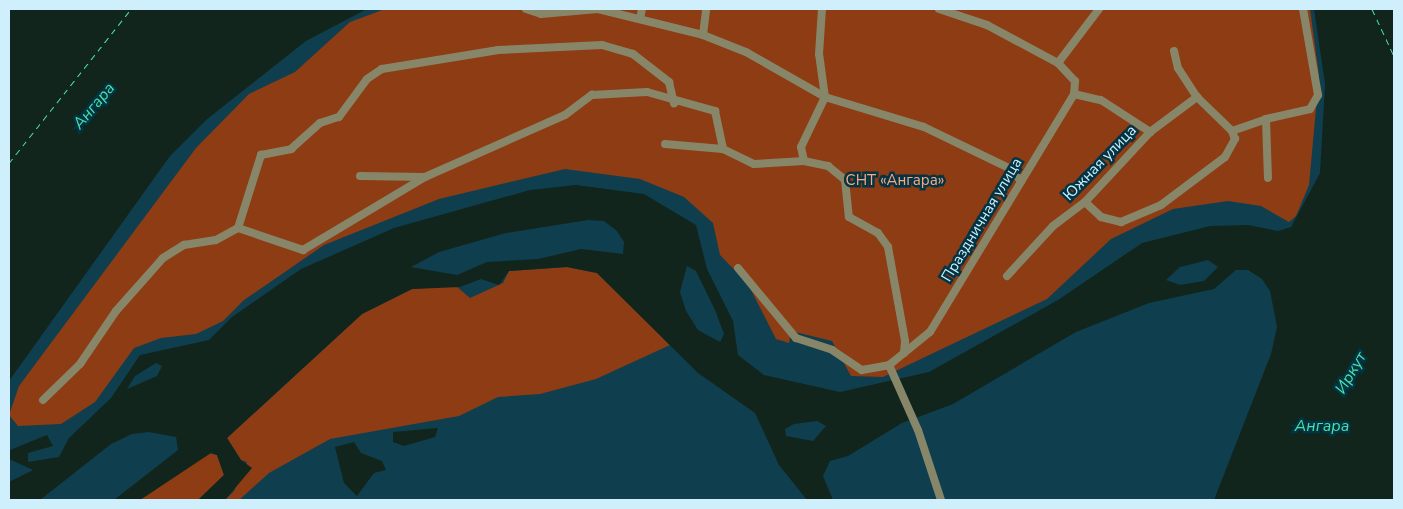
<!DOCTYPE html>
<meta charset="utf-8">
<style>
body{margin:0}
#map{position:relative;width:1403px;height:509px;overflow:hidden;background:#0f3f4e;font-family:"Nunito Sans",sans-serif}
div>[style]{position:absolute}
.green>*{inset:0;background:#8d3c14}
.water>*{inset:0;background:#11251c}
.ferry>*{height:1px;margin-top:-0.5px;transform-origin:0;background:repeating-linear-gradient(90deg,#49e2a8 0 6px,transparent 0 11px)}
.minor>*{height:8px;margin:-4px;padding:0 4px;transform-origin:4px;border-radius:4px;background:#888669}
span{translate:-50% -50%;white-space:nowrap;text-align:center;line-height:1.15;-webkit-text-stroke:5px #023443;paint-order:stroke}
.street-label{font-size:15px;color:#cfeffc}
.park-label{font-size:15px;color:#fea783}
.water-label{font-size:16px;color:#49e2a8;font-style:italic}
.frame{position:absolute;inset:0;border:10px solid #cfeffc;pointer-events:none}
</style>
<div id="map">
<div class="green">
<i style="clip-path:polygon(385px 9px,1310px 9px,1319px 76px,1309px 185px,1296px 216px,1289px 222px,1261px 206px,1228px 201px,1173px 209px,1111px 239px,1047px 299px,883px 377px,851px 376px,832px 341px,791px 331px,789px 343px,776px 339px,748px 284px,720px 255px,713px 223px,684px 197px,640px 179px,565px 169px,439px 199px,324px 245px,244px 300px,223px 321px,196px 334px,161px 338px,134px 348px,95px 402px,61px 424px,18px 426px,9px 415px,19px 386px,196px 148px,249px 94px,295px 72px,350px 22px)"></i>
<i style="clip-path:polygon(567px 267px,597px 273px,670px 345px,596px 379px,540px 394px,498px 397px,459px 416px,330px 439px,269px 473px,239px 500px,225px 500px,234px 491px,247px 462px,241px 460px,227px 438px,362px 314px,412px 289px,456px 286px,470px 298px,503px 283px,509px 271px)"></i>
<i style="clip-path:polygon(209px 453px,217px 455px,224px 475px,198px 500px,140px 500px)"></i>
</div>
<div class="water">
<i style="clip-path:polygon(9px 9px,367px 9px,306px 41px,206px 120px,170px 156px,9px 381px)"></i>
<i style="clip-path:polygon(evenodd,1314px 9px,1394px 9px,1394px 500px,1214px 500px,1271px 354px,1277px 327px,1270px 291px,1262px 279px,1248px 270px,1236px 270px,1214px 289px,1149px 303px,1076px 332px,953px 404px,902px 423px,848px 456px,830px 461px,823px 476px,833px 500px,807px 500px,779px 465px,755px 413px,698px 373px,597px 273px,567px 267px,509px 271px,499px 285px,481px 279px,460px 287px,412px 289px,362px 314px,227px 438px,241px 460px,252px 468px,225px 500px,198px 500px,224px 475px,217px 455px,211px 453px,140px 500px,114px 500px,178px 450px,176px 437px,149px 432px,132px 434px,111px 444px,40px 500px,9px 500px,9px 482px,33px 470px,9px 459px,10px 450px,47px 435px,53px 446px,28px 453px,28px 462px,59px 457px,69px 438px,111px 398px,140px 355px,209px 340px,232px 317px,301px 269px,394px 228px,530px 190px,576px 185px,644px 194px,696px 225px,707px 269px,733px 321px,738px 355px,764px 375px,840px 392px,929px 372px,1058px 300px,1142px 243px,1210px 226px,1248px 225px,1278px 231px,1291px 227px,1320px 173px,1325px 84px,1314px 9px,588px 220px,604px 221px,617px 231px,624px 242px,623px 254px,581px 249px,538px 259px,487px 262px,457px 275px,411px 267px,439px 252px,506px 233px,588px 220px,1314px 9px,1208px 260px,1218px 267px,1204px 281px,1180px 285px,1166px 280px,1180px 267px,1208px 260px,1314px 9px,687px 266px,696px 271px,715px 310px,724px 334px,720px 342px,698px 330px,686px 311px,680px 292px,687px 266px,1314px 9px,156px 363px,162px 366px,157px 376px,127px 389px,135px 376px,156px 363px,1314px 9px,817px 421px,826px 426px,813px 441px,786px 436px,785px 429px,794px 424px,817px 421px)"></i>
<i style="clip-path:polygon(438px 428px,435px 437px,404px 446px,393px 442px,393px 432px)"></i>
<i style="clip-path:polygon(354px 442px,361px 453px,382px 461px,386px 470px,374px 473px,357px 496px,344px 483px,335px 447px)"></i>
</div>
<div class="ferry">
<i style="left:1372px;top:9px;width:52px;rotate:64.9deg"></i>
<i style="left:9px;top:163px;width:196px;rotate:-51.6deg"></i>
</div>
<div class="minor">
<i style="left:526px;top:9px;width:16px;rotate:18deg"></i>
<i style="left:541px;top:14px;width:57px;rotate:-5deg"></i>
<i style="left:598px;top:9px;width:108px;rotate:13.9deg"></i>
<i style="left:703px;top:35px;width:46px;rotate:21.6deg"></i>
<i style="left:746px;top:52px;width:91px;rotate:29.7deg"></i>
<i style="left:825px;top:97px;width:103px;rotate:16.9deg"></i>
<i style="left:924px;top:127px;width:94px;rotate:25.8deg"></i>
<i style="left:1009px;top:168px;width:18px;rotate:47deg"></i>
<i style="left:939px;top:9px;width:51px;rotate:18.4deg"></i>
<i style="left:987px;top:25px;width:81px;rotate:28.2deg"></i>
<i style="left:1058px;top:63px;width:25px;rotate:47deg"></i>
<i style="left:1075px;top:81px;width:13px;rotate:94deg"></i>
<i style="left:1074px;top:94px;width:28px;rotate:13deg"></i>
<i style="left:1101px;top:100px;width:59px;rotate:33.1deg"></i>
<i style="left:640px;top:19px;width:10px;rotate:-79deg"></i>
<i style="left:703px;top:35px;width:26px;rotate:-83deg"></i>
<i style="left:1174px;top:51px;width:17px;rotate:77deg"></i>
<i style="left:1178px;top:68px;width:35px;rotate:57deg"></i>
<i style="left:1197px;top:97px;width:49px;rotate:44.2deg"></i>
<i style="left:1232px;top:131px;width:36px;rotate:-19deg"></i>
<i style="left:1266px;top:119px;width:59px;rotate:88.1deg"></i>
<i style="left:1058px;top:63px;width:68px;rotate:-52.8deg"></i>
<i style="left:1266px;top:119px;width:45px;rotate:-12.8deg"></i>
<i style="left:1310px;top:109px;width:16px;rotate:-60deg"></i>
<i style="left:1318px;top:95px;width:87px;rotate:-99.9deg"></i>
<i style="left:665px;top:144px;width:58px;rotate:4.9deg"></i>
<i style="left:723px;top:149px;width:34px;rotate:26deg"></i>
<i style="left:754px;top:164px;width:50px;rotate:-3.4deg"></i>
<i style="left:804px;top:161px;width:25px;rotate:12deg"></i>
<i style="left:828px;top:166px;width:22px;rotate:39deg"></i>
<i style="left:845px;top:180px;width:37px;rotate:84deg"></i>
<i style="left:849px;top:217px;width:33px;rotate:29deg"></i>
<i style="left:878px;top:233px;width:17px;rotate:54deg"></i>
<i style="left:888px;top:247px;width:96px;rotate:79.7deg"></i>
<i style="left:905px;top:341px;width:12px;rotate:95deg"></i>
<i style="left:904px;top:353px;width:19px;rotate:141deg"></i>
<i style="left:889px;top:365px;width:71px;rotate:66deg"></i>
<i style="left:918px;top:430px;width:74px;rotate:71.8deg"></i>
<i style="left:804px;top:161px;width:14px;rotate:-102deg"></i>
<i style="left:801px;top:147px;width:55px;rotate:-64.4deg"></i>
<i style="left:825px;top:97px;width:43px;rotate:-97.9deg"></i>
<i style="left:819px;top:54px;width:45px;rotate:-86.2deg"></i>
<i style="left:360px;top:176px;width:65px;rotate:0.9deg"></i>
<i style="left:1085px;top:202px;width:22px;rotate:43deg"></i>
<i style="left:1101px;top:217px;width:21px;rotate:14deg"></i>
<i style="left:1121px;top:222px;width:43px;rotate:-23deg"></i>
<i style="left:1161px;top:205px;width:80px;rotate:-36.9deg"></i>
<i style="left:1225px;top:157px;width:21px;rotate:-61deg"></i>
<i style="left:1235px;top:139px;width:9px;rotate:-111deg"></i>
<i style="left:238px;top:228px;width:77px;rotate:-72.5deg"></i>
<i style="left:261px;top:155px;width:31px;rotate:-11deg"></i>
<i style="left:291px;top:149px;width:39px;rotate:-42deg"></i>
<i style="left:320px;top:123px;width:20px;rotate:-18deg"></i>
<i style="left:339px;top:117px;width:47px;rotate:-53.6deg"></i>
<i style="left:367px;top:79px;width:18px;rotate:-34deg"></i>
<i style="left:382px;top:69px;width:118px;rotate:-9.3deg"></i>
<i style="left:498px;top:50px;width:104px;rotate:-2.8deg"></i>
<i style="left:602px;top:45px;width:32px;rotate:16deg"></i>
<i style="left:633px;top:54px;width:46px;rotate:37.9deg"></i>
<i style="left:669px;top:82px;width:22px;rotate:77deg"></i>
<i style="left:738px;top:268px;width:91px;rotate:50.4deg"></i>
<i style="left:796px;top:338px;width:38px;rotate:18deg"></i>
<i style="left:832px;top:350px;width:36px;rotate:34deg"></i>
<i style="left:862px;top:370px;width:27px;rotate:-10deg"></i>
<i style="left:1007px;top:276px;width:68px;rotate:-47.4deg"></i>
<i style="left:1053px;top:226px;width:40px;rotate:-37deg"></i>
<i style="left:1085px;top:202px;width:96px;rotate:-47.1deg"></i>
<i style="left:1150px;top:132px;width:59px;rotate:-36.7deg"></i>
<i style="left:904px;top:353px;width:33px;rotate:-39deg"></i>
<i style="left:930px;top:332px;width:278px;rotate:-58.8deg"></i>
<i style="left:43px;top:400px;width:52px;rotate:-44.2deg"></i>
<i style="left:80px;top:364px;width:64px;rotate:-55.8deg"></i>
<i style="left:116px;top:311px;width:71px;rotate:-48.4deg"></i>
<i style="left:163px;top:258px;width:25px;rotate:-32deg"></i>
<i style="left:184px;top:245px;width:32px;rotate:-9deg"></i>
<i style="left:216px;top:240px;width:25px;rotate:-29deg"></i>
<i style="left:238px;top:228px;width:69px;rotate:18.7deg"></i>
<i style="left:303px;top:250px;width:142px;rotate:-30.9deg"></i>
<i style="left:425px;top:177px;width:153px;rotate:-23.9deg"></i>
<i style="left:565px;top:115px;width:34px;rotate:-37deg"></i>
<i style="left:592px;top:95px;width:55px;rotate:-3.1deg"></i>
<i style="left:647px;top:92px;width:71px;rotate:15.6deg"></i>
<i style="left:715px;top:111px;width:39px;rotate:78deg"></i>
</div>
<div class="street-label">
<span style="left:1100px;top:163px;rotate:-46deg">Южная улица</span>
<span style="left:982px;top:220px;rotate:-59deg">Праздничная улица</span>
</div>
<div class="park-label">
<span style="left:895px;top:181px">СНТ «Ангара»</span>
</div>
<div class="water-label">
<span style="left:94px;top:106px;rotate:-50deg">Ангара</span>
<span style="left:1351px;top:373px;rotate:-60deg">Иркут</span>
<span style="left:1322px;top:426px">Ангара</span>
</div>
<div class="frame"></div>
</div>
